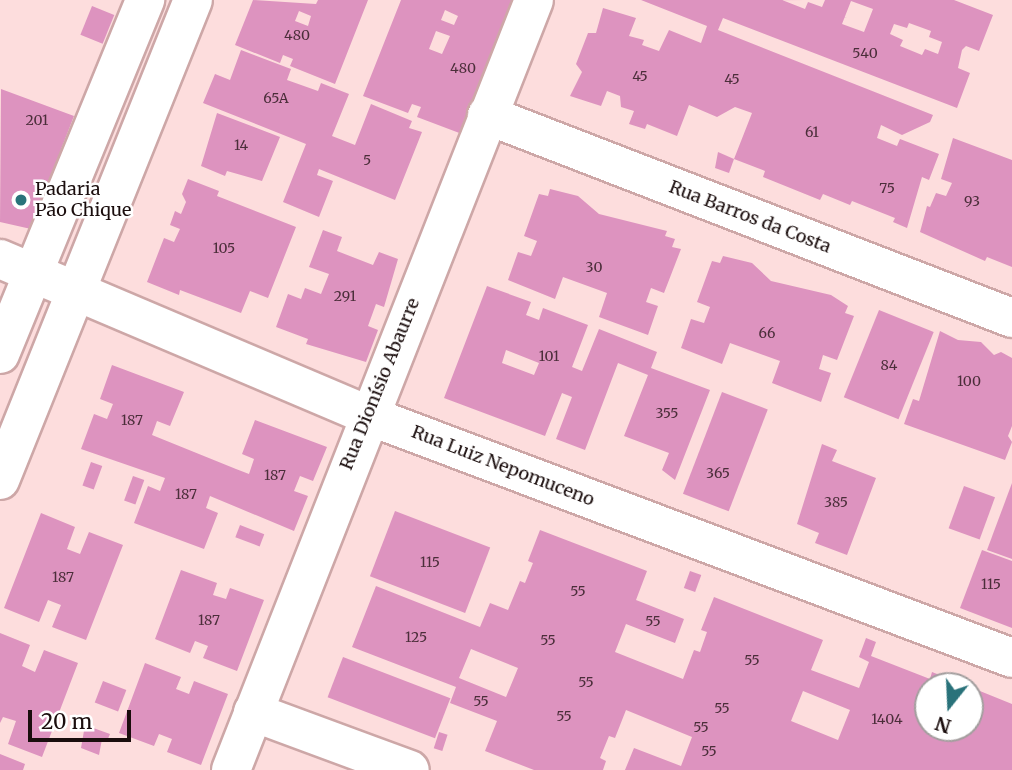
<!DOCTYPE html>
<meta charset="utf-8">
<style>
body{margin:0}
#map{position:relative;width:1012px;height:770px;overflow:hidden;background:#fddddd;font-family:Merriweather,serif}
div>[style]{position:absolute}
.building>*{inset:0;background:#dd93bf;transform-origin:0 0}
.roads{filter:drop-shadow(2px 0 #cda7a7) drop-shadow(-2px 0 #cda7a7) drop-shadow(0 2px #cda7a7) drop-shadow(0 -2px #cda7a7)}
.minor>*{height:38px;margin:-19px;padding:0 19px;transform-origin:19px;border-radius:19px;background:#fff}
.dots>*{width:19px;height:19px;translate:-50% -50%;box-sizing:border-box;border:4px solid #fff;border-radius:50%}
span{translate:-50% -50%;white-space:nowrap;text-align:center;line-height:1.15;-webkit-text-stroke:5px #fff;paint-order:stroke}
.number-label{font-size:14px;color:#4b2e3a}
.number-label span{-webkit-text-stroke-width:0}
.poi-label{font-size:18px;color:#1a0d0d}
.left{translate:0 -50%;text-align:left}
.street-label{font-size:18px;color:#1a0d0d}
.north{position:absolute;left:914px;top:672px;width:70px;height:70px;box-sizing:border-box;background:#fff;border:2px solid #a39e9e;border-radius:50%;rotate:198deg;font-size:19px;font-weight:700;line-height:28px;text-align:center;color:#1a0d0d}
.north::after{content:'';display:block;margin:auto;width:24px;height:32px;background:#29727a;clip-path:polygon(50% 0,100% 100%,50% 72%,0 100%)}
.scale{position:absolute;left:28px;top:710px;width:103px;height:32px;box-sizing:border-box;border:4px solid #1a0d0d;border-top:0;padding-left:9px;font-size:21px;line-height:24px;white-space:nowrap;color:#1a0d0d;-webkit-text-stroke:5px #fff;paint-order:stroke}
</style>
<div id="map">
<div class="building">
<i style="clip-path:polygon(evenodd,253px 0,316px 4px,318px 0,368px 0,335px 84px,290px 66px,293px 59px,283px 55px,280px 63px,235px 45px,253px 0,299px 11px,311px 16px,308px 26px,295px 21px,299px 11px)"></i>
<i style="clip-path:polygon(evenodd,401px 0,514px 0,462px 134px,417px 117px,421px 107px,412px 104px,408px 113px,363px 96px,401px 0,445px 10px,458px 16px,454px 25px,441px 20px,445px 10px,401px 0,436px 31px,450px 36px,442px 54px,429px 49px,436px 31px)"></i>
<i style="clip-path:polygon(evenodd,641px 0,782px 0,805px 9px,808px 2px,822px 7px,825px 0,954px 0,993px 15px,979px 51px,966px 46px,962px 50px,958px 68px,970px 73px,957px 108px,723px 18px,718px 30px,933px 115px,930px 122px,902px 135px,881px 125px,877px 138px,897px 146px,900px 139px,939px 154px,929px 180px,922px 177px,907px 228px,893px 222px,895px 218px,852px 201px,850px 205px,823px 194px,820px 200px,763px 177px,765px 171px,734px 159px,752px 113px,735px 107px,717px 117px,689px 105px,677px 136px,647px 124px,645px 129px,629px 124px,634px 111px,621px 107px,620px 96px,607px 91px,601px 106px,570px 96px,582px 72px,576px 64px,588px 33px,596px 33px,603px 8px,636px 18px,629px 36px,644px 40px,642px 45px,659px 51px,669px 30px,701px 43px,707px 26px,641px 0,851px 1px,873px 9px,864px 32px,842px 24px,851px 1px,641px 0,909px 23px,931px 31px,929px 37px,942px 42px,938px 54px,925px 49px,922px 55px,900px 46px,903px 40px,890px 34px,894px 24px,907px 28px,909px 23px)"></i>
<i style="left:92px;top:6px;width:24px;height:31px;rotate:22deg"></i>
<i style="clip-path:polygon(241px 50px,291px 69px,287px 80px,318px 91px,321px 83px,349px 94px,332px 136px,355px 145px,371px 104px,412px 121px,409px 128px,422px 132px,395px 200px,319px 169px,317px 175px,333px 181px,319px 217px,283px 202px,306px 144px,203px 103px,215px 74px,230px 80px)"></i>
<i style="clip-path:polygon(1px 89px,74px 116px,60px 152px,64px 154px,31px 229px,0 222px)"></i>
<i style="clip-path:polygon(217px 113px,280px 137px,262px 181px,227px 171px,225px 176px,201px 166px)"></i>
<i style="clip-path:polygon(953px 138px,1012px 160px,1012px 267px,987px 257px,985px 261px,920px 232px,927px 206px,930px 207px,936px 193px,946px 196px,952px 183px,941px 179px)"></i>
<i style="clip-path:polygon(718px 152px,734px 159px,729px 173px,715px 168px)"></i>
<i style="clip-path:polygon(188px 179px,219px 191px,217px 196px,296px 227px,268px 298px,250px 291px,241px 313px,180px 290px,179px 295px,147px 282px,164px 238px,174px 242px,180px 229px,170px 225px,175px 211px,181px 214px,186px 202px,182px 194px)"></i>
<i style="clip-path:polygon(550px 189px,578px 196px,599px 214px,667px 231px,665px 236px,675px 239px,672px 247px,681px 249px,664px 293px,651px 288px,646px 302px,658px 306px,648px 335px,599px 317px,607px 293px,563px 277px,555px 299px,508px 280px,518px 252px,531px 256px,537px 241px,524px 236px,539px 194px,548px 196px)"></i>
<i style="clip-path:polygon(323px 230px,342px 237px,337px 251px,373px 265px,379px 252px,398px 259px,384px 307px,376px 304px,368px 326px,378px 330px,366px 362px,306px 344px,308px 339px,276px 327px,288px 294px,301px 299px,305px 288px,321px 294px,329px 274px,309px 267px)"></i>
<i style="clip-path:polygon(723px 256px,752px 263px,771px 281px,831px 295px,848px 306px,845px 313px,854px 316px,837px 360px,823px 355px,819px 369px,831px 373px,821px 402px,772px 383px,780px 361px,730px 343px,722px 364px,681px 348px,691px 319px,704px 323px,710px 307px,697px 302px,712px 261px,720px 263px)"></i>
<i style="clip-path:polygon(evenodd,487px 286px,531px 302px,526px 315px,539px 320px,543px 308px,588px 325px,572px 367px,582px 371px,599px 329px,657px 352px,651px 368px,710px 390px,675px 480px,662px 470px,669px 453px,624px 436px,648px 375px,618px 363px,585px 450px,556px 439px,572px 397px,562px 393px,545px 436px,444px 398px,487px 286px,506px 350px,539px 363px,534px 375px,502px 363px,506px 350px)"></i>
<i style="left:879px;top:310px;width:59px;height:94px;rotate:22deg"></i>
<i style="clip-path:polygon(940px 331px,958px 340px,981px 342px,994px 355px,1001px 352px,1012px 358px,1012px 426px,1008px 436px,1012px 442px,1005px 460px,904px 424px,913px 399px,919px 401px)"></i>
<i style="clip-path:polygon(112px 365px,184px 392px,170px 426px,157px 421px,152px 435px,236px 469px,249px 474px,254px 459px,242px 454px,255px 420px,327px 447px,313px 481px,300px 476px,294px 491px,308px 496px,294px 531px,210px 496px,206px 508px,218px 513px,204px 549px,134px 523px,148px 486px,160px 491px,165px 478px,81px 449px,94px 414px,107px 419px,113px 404px,100px 399px)"></i>
<i style="left:722px;top:392px;width:49px;height:109px;rotate:21deg"></i>
<i style="clip-path:polygon(822px 444px,837px 450px,832px 461px,876px 478px,847px 555px,815px 543px,819px 533px,797px 524px)"></i>
<i style="left:91px;top:462px;width:12px;height:25px;rotate:20deg"></i>
<i style="left:133px;top:476px;width:12px;height:26px;rotate:20deg"></i>
<i style="clip-path:polygon(1012px 483px,1012px 559px,987px 550px)"></i>
<i style="left:964px;top:486px;width:33px;height:45px;rotate:20deg"></i>
<i style="left:395px;top:511px;width:102px;height:70px;rotate:21deg"></i>
<i style="clip-path:polygon(41px 513px,75px 527px,67px 549px,80px 554px,89px 532px,123px 545px,86px 640px,52px 627px,61px 605px,48px 600px,39px 622px,4px 608px)"></i>
<i style="left:240px;top:525px;width:26px;height:13px;rotate:21deg"></i>
<i style="clip-path:polygon(evenodd,540px 530px,647px 571px,636px 600px,684px 619px,675px 643px,626px 624px,615px 652px,683px 679px,694px 650px,700px 652px,707px 632px,701px 630px,714px 597px,823px 640px,811px 670px,859px 688px,869px 662px,859px 657px,866px 638px,876px 642px,871px 656px,930px 679px,932px 672px,967px 686px,928px 686px,928px 728px,970px 728px,970px 687px,1012px 704px,1012px 770px,625px 770px,634px 748px,681px 766px,692px 737px,626px 710px,615px 738px,609px 736px,600px 758px,606px 761px,603px 770px,534px 770px,485px 751px,497px 721px,450px 703px,456px 687px,352px 647px,376px 586px,480px 627px,490px 603px,508px 610px,520px 581px,525px 583px,533px 563px,528px 561px,540px 530px,471px 649px,518px 668px,506px 697px,459px 678px,471px 649px,540px 530px,803px 691px,850px 710px,838px 740px,791px 721px,803px 691px)"></i>
<i style="clip-path:polygon(982px 550px,1012px 561px,1012px 628px,960px 608px)"></i>
<i style="clip-path:polygon(181px 570px,217px 583px,213px 595px,226px 599px,230px 588px,264px 600px,237px 671px,203px 658px,208px 646px,195px 641px,190px 653px,155px 639px)"></i>
<i style="left:690px;top:571px;width:12px;height:18px;rotate:20deg"></i>
<i style="clip-path:polygon(0 633px,30px 645px,22px 666px,35px 672px,44px 650px,78px 663px,42px 757px,8px 744px,16px 721px,3px 717px,0 723px)"></i>
<i style="left:343px;top:657px;width:115px;height:43px;rotate:21deg"></i>
<i style="clip-path:polygon(145px 663px,181px 677px,176px 689px,189px 694px,194px 681px,228px 694px,201px 765px,167px 752px,172px 739px,159px 734px,154px 746px,119px 733px)"></i>
<i style="left:103px;top:681px;width:25px;height:23px;rotate:21deg"></i>
<i style="clip-path:polygon(85px 725px,110px 734px,107px 741px,102px 739px,99px 755px,81px 748px)"></i>
<i style="left:439px;top:732px;width:9px;height:17px;rotate:18deg"></i>
<i style="clip-path:polygon(0 754px,25px 764px,23px 770px,0 770px)"></i>
</div>
<div class="roads">
<div class="minor">
<i style="left:487px;top:115px;width:563px;rotate:21.14deg"></i>
<i style="left:0;top:259px;width:399px;rotate:23deg"></i>
<i style="left:367px;top:415px;width:689px;rotate:20.64deg"></i>
<i style="left:0;top:354px;width:383px;rotate:-67.7deg"></i>
<i style="left:0;top:480px;width:517px;rotate:-68.1deg"></i>
<i style="left:253px;top:712px;width:167px;rotate:20.3deg"></i>
<i style="left:231px;top:770px;width:827px;rotate:-68.52deg"></i>
</div>
</div>
<div class="dots">
<i style="left:21px;top:200px;background:#29727a"></i>
</div>
<div class="number-label">
<span style="left:297px;top:35px">480</span>
<span style="left:865px;top:53px">540</span>
<span style="left:463px;top:68px">480</span>
<span style="left:640px;top:76px">45</span>
<span style="left:732px;top:79px">45</span>
<span style="left:276px;top:98px">65A</span>
<span style="left:37px;top:120px">201</span>
<span style="left:812px;top:132px">61</span>
<span style="left:241px;top:145px">14</span>
<span style="left:367px;top:160px">5</span>
<span style="left:887px;top:188px">75</span>
<span style="left:972px;top:201px">93</span>
<span style="left:224px;top:248px">105</span>
<span style="left:594px;top:267px">30</span>
<span style="left:345px;top:296px">291</span>
<span style="left:767px;top:333px">66</span>
<span style="left:549px;top:356px">101</span>
<span style="left:889px;top:365px">84</span>
<span style="left:969px;top:381px">100</span>
<span style="left:667px;top:413px">355</span>
<span style="left:132px;top:420px">187</span>
<span style="left:718px;top:473px">365</span>
<span style="left:275px;top:475px">187</span>
<span style="left:186px;top:494px">187</span>
<span style="left:836px;top:502px">385</span>
<span style="left:430px;top:562px">115</span>
<span style="left:63px;top:577px">187</span>
<span style="left:991px;top:584px">115</span>
<span style="left:578px;top:591px">55</span>
<span style="left:209px;top:620px">187</span>
<span style="left:653px;top:621px">55</span>
<span style="left:416px;top:637px">125</span>
<span style="left:548px;top:640px">55</span>
<span style="left:752px;top:660px">55</span>
<span style="left:586px;top:682px">55</span>
<span style="left:481px;top:701px">55</span>
<span style="left:722px;top:708px">55</span>
<span style="left:564px;top:716px">55</span>
<span style="left:887px;top:719px">1404</span>
<span style="left:701px;top:727px">55</span>
<span style="left:709px;top:751px">55</span>
</div>
<div class="poi-label">
<span class="left" style="left:35px;top:200px">Padaria<br>Pão Chique</span>
</div>
<div class="street-label">
<span style="left:750px;top:217px;rotate:21deg">Rua Barros da Costa</span>
<span style="left:380px;top:384px;rotate:-68deg">Rua Dionísio Abaurre</span>
<span style="left:503px;top:466px;rotate:21deg">Rua Luiz Nepomuceno</span>
</div>
<div class="north">N</div>
<div class="scale">20 m</div>
</div>
